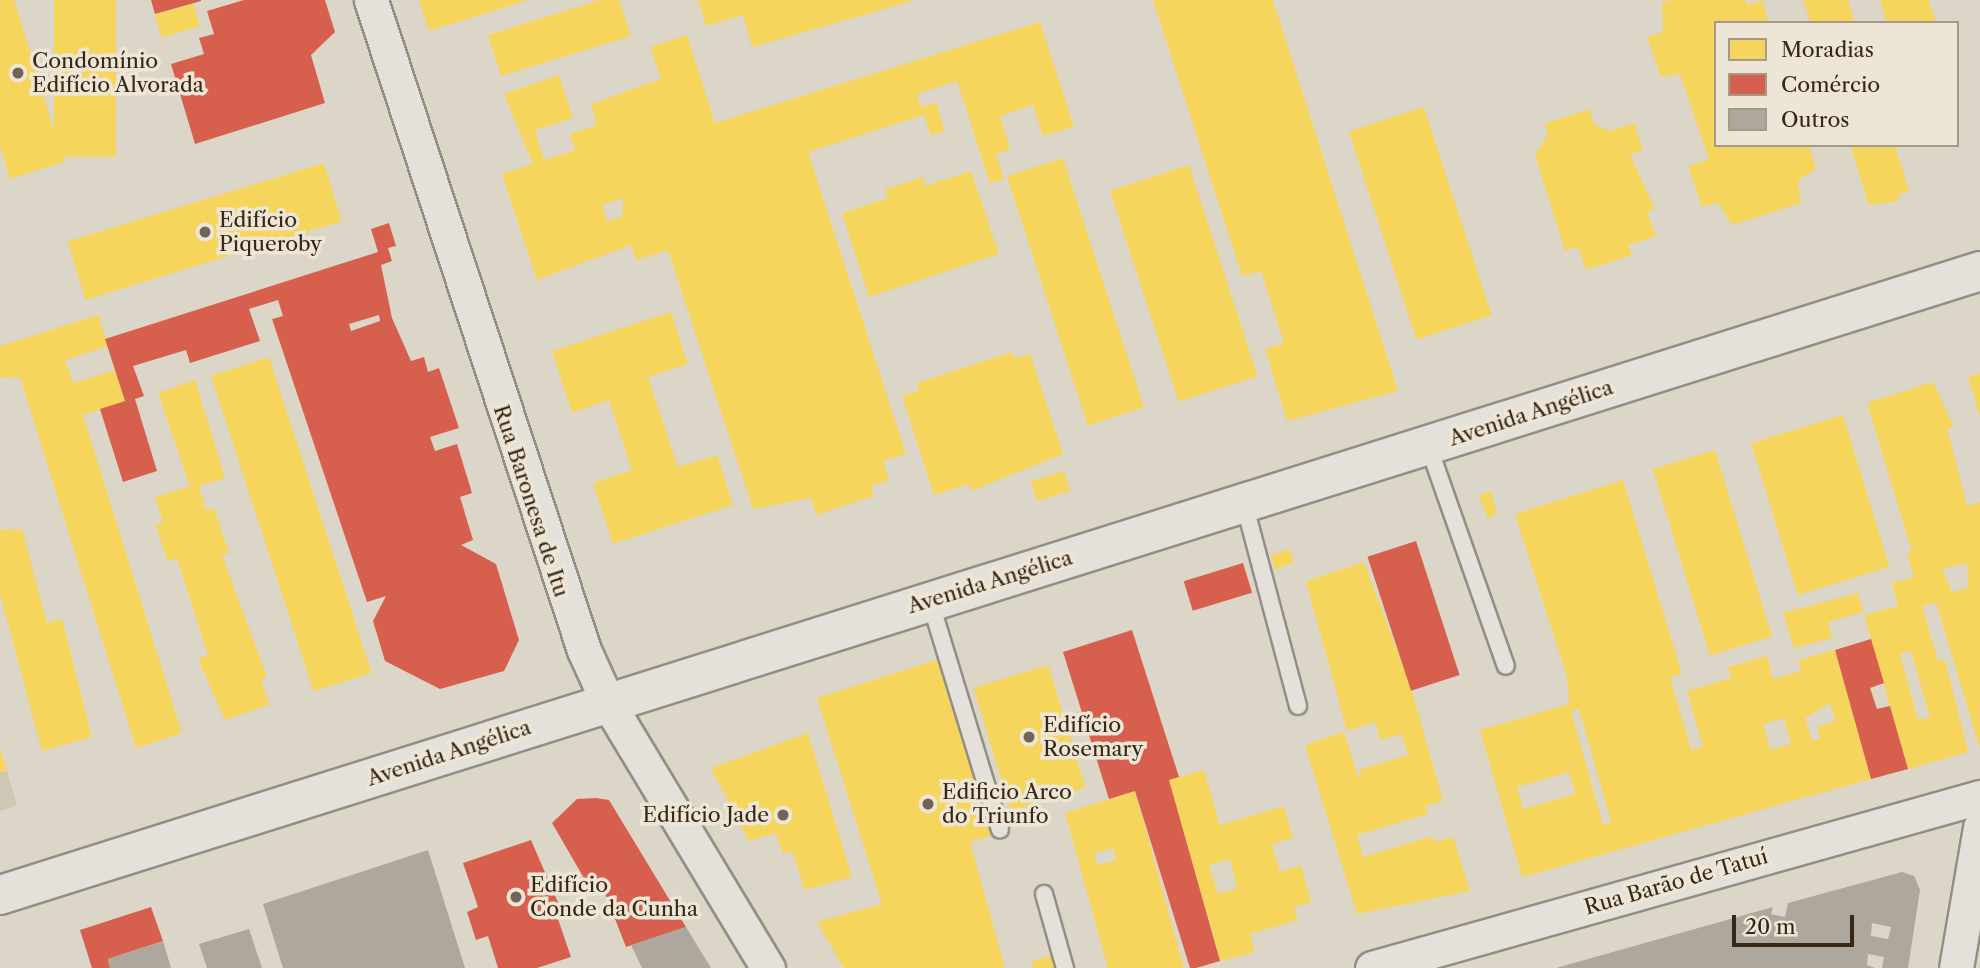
<!DOCTYPE html>
<meta charset="utf-8">
<style>
body{margin:0}
#map{position:relative;width:1980px;height:968px;overflow:hidden;background:#dcd6c8;font-family:"Libre Caslon Text",serif}
div>[style]{position:absolute}
.green>*{inset:0;background:#d0c7b4}
.homes>*{inset:0;background:#f6d55c;transform-origin:0 0}
.shops>*{inset:0;background:#d6604d;transform-origin:0 0}
.building>*{inset:0;background:#ada79d}
.roads{filter:drop-shadow(2px 0 #938e84) drop-shadow(-2px 0 #938e84) drop-shadow(0 2px #938e84) drop-shadow(0 -2px #938e84)}
.service>*{height:16px;margin:-8px;padding:0 8px;transform-origin:8px;border-radius:8px;background:#e4e1da}
.minor>*{height:33px;margin:-16.5px;padding:0 16.5px;transform-origin:16.5px;border-radius:16.5px;background:#e4e1da}
.secondary>*{height:38px;margin:-19px;padding:0 19px;transform-origin:19px;border-radius:19px;background:#e4e1da}
.dots>*{width:19px;height:19px;translate:-50% -50%;box-sizing:border-box;border:4px solid #ede6d6;border-radius:50%}
span{translate:-50% -50%;white-space:nowrap;text-align:center;line-height:1.15;-webkit-text-stroke:7px #ede6d6;paint-order:stroke}
.poi-label{font-size:21px;color:#392716}
.left{translate:0 -50%;text-align:left}
.right{translate:-100% -50%;text-align:right}
.street-label{font-size:21px;color:#392716}
.legend{position:absolute;left:1714px;top:21px;width:245px;height:126px;box-sizing:border-box;background:#ede6d6;border:2px solid #a59a89;margin:0;padding:9px 12px;list-style:none;font-size:21px;color:#392716}
.legend li{display:flex;align-items:center;gap:14px;height:35px}
.legend b{width:35px;border:2px solid #a59a89}
.scale{position:absolute;left:1732px;top:915px;width:122px;height:32px;box-sizing:border-box;border:4px solid #392716;border-top:0;padding-left:9px;font-size:21px;line-height:24px;white-space:nowrap;color:#392716;-webkit-text-stroke:5px #ede6d6;paint-order:stroke}
</style>
<div id="map">
<div class="green">
<i style="clip-path:polygon(7px 771px,17px 806px,0 811px,0 772px)"></i>
</div>
<div class="homes">
<i style="clip-path:polygon(0 0,14px 0,64px 162px,10px 179px,0 145px)"></i>
<i style="left:54px;top:0;width:62px;height:157px"></i>
<i style="clip-path:polygon(419px 0,525px 0,525px 1px,429px 31px)"></i>
<i style="clip-path:polygon(600px 0,619px 0,631px 36px,501px 76px,488px 35px)"></i>
<i style="clip-path:polygon(698px 0,912px 0,912px 1px,752px 47px,743px 15px,706px 26px)"></i>
<i style="clip-path:polygon(1153px 0,1273px 0,1398px 391px,1287px 421px,1265px 349px,1284px 343px,1261px 271px,1242px 276px)"></i>
<i style="clip-path:polygon(1672px 0,1746px 0,1747px 5px,1762px 0,1769px 23px,1716px 23px,1716px 145px,1809px 145px,1816px 169px,1798px 180px,1801px 203px,1732px 225px,1718px 202px,1702px 207px,1688px 166px,1709px 159px,1680px 74px,1661px 77px,1647px 37px,1663px 32px,1662px 3px)"></i>
<i style="clip-path:polygon(1803px 0,1848px 0,1855px 23px,1811px 23px)"></i>
<i style="clip-path:polygon(1880px 0,1929px 0,1936px 23px,1887px 23px)"></i>
<i style="left:193px;top:3px;width:24px;height:40px;rotate:73deg"></i>
<i style="clip-path:polygon(evenodd,1040px 22px,1074px 127px,1043px 136px,1033px 105px,1000px 116px,1010px 149px,996px 154px,1004px 179px,990px 183px,957px 81px,917px 94px,921px 107px,936px 102px,945px 131px,931px 136px,924px 115px,808px 152px,906px 454px,883px 461px,889px 480px,871px 486px,874px 496px,816px 515px,811px 498px,753px 509px,668px 250px,636px 260px,631px 245px,537px 280px,502px 174px,533px 164px,504px 94px,559px 75px,573px 118px,535px 130px,544px 160px,575px 150px,570px 134px,597px 125px,591px 104px,661px 79px,650px 47px,687px 35px,715px 123px,1040px 22px,623px 198px,622px 217px,607px 221px,602px 205px,623px 198px)"></i>
<i style="left:1424px;top:107px;width:219px;height:79px;rotate:72deg"></i>
<i style="clip-path:polygon(1589px 109px,1595px 125px,1610px 131px,1634px 123px,1643px 150px,1630px 155px,1655px 209px,1647px 212px,1656px 236px,1628px 245px,1632px 255px,1586px 270px,1578px 247px,1565px 251px,1535px 155px,1548px 134px,1544px 124px)"></i>
<i style="clip-path:polygon(1850px 145px,1895px 145px,1909px 191px,1897px 195px,1900px 201px,1869px 205px)"></i>
<i style="left:1063px;top:158px;width:262px;height:59px;rotate:72deg"></i>
<i style="left:324px;top:163px;width:61px;height:268px;rotate:73deg"></i>
<i style="left:1189px;top:165px;width:222px;height:83px;rotate:72deg"></i>
<i style="clip-path:polygon(971px 171px,999px 254px,869px 297px,842px 213px,888px 198px,885px 189px,923px 177px,925px 186px)"></i>
<i style="clip-path:polygon(671px 312px,688px 364px,648px 377px,678px 467px,717px 455px,733px 505px,613px 544px,593px 483px,632px 470px,609px 400px,572px 413px,552px 351px)"></i>
<i style="clip-path:polygon(98px 315px,108px 346px,65px 360px,73px 383px,115px 370px,125px 401px,83px 415px,182px 733px,136px 748px,20px 377px,0 378px,0 346px)"></i>
<i style="clip-path:polygon(1012px 352px,1014px 358px,1030px 354px,1063px 454px,971px 491px,969px 484px,934px 495px,902px 396px,919px 390px,917px 383px)"></i>
<i style="left:269px;top:357px;width:332px;height:61px;rotate:72deg"></i>
<i style="clip-path:polygon(1980px 373px,1980px 414px,1979px 414px,1968px 377px)"></i>
<i style="clip-path:polygon(195px 380px,225px 478px,199px 486px,206px 510px,214px 508px,229px 553px,222px 555px,267px 677px,261px 679px,269px 705px,225px 720px,198px 659px,208px 655px,177px 558px,167px 561px,156px 525px,163px 522px,155px 497px,190px 486px,158px 393px)"></i>
<i style="clip-path:polygon(evenodd,1933px 382px,1954px 427px,1947px 428px,1967px 506px,1980px 502px,1980px 749px,1936px 602px,1922px 606px,1938px 661px,1945px 660px,1968px 752px,1908px 769px,1864px 615px,1898px 606px,1892px 583px,1914px 577px,1907px 554px,1912px 552px,1867px 403px,1933px 382px,1967px 563px,1968px 588px,1952px 592px,1942px 569px,1967px 563px,1933px 382px,1911px 651px,1930px 717px,1918px 720px,1900px 654px,1911px 651px)"></i>
<i style="left:1843px;top:415px;width:159px;height:96px;rotate:73deg"></i>
<i style="left:1715px;top:450px;width:195px;height:65px;rotate:73deg"></i>
<i style="left:1064px;top:471px;width:21px;height:35px;rotate:73deg"></i>
<i style="clip-path:polygon(evenodd,1623px 480px,1682px 674px,1670px 677px,1691px 750px,1703px 747px,1687px 691px,1731px 678px,1728px 667px,1767px 656px,1773px 679px,1801px 671px,1798px 660px,1835px 650px,1871px 779px,1522px 877px,1480px 730px,1569px 704px,1567px 677px,1515px 514px,1623px 480px,1830px 703px,1835px 721px,1817px 727px,1820px 738px,1812px 741px,1805px 718px,1830px 703px,1623px 480px,1579px 709px,1611px 822px,1603px 825px,1571px 711px,1579px 709px,1623px 480px,1784px 718px,1791px 744px,1770px 750px,1763px 724px,1784px 718px,1623px 480px,1569px 772px,1575px 794px,1523px 809px,1517px 787px,1569px 772px)"></i>
<i style="clip-path:polygon(1486px 492px,1491px 492px,1497px 513px,1488px 519px,1479px 496px)"></i>
<i style="clip-path:polygon(22px 529px,47px 623px,62px 619px,92px 737px,42px 751px,0 594px,0 530px)"></i>
<i style="clip-path:polygon(1290px 549px,1294px 562px,1275px 570px,1271px 555px)"></i>
<i style="clip-path:polygon(1364px 562px,1412px 691px,1443px 801px,1425px 806px,1428px 814px,1357px 835px,1363px 857px,1433px 836px,1435px 842px,1453px 837px,1470px 891px,1357px 914px,1305px 745px,1344px 732px,1359px 779px,1361px 769px,1408px 755px,1401px 734px,1380px 740px,1375px 722px,1347px 731px,1306px 581px)"></i>
<i style="clip-path:polygon(1858px 593px,1863px 612px,1828px 622px,1832px 638px,1794px 648px,1783px 613px)"></i>
<i style="clip-path:polygon(946px 657px,997px 834px,970px 842px,1005px 968px,844px 968px,817px 922px,882px 904px,817px 698px)"></i>
<i style="left:1048px;top:665px;width:128px;height:78px;rotate:73deg"></i>
<i style="clip-path:polygon(808px 733px,852px 877px,805px 890px,792px 851px,783px 854px,776px 833px,749px 841px,711px 768px)"></i>
<i style="clip-path:polygon(0 747px,7px 771px,0 772px)"></i>
<i style="clip-path:polygon(evenodd,1204px 770px,1220px 825px,1284px 806px,1293px 838px,1272px 844px,1280px 872px,1301px 865px,1311px 902px,1294px 907px,1298px 920px,1250px 934px,1255px 952px,1220px 961px,1169px 780px,1204px 770px,1230px 859px,1237px 888px,1218px 894px,1209px 865px,1230px 859px)"></i>
<i style="clip-path:polygon(evenodd,1135px 791px,1172px 925px,1184px 968px,1108px 968px,1065px 813px,1135px 791px,1113px 848px,1116px 860px,1097px 865px,1094px 854px,1113px 848px)"></i>
<i style="clip-path:polygon(1055px 955px,1059px 968px,1033px 968px,1031px 961px)"></i>
</div>
<div class="shops">
<i style="clip-path:polygon(151px 0,201px 0,201px 1px,155px 14px)"></i>
<i style="clip-path:polygon(244px 0,325px 0,335px 32px,311px 55px,325px 103px,195px 144px,171px 64px,204px 54px,199px 38px,214px 34px,207px 11px)"></i>
<i style="clip-path:polygon(evenodd,389px 223px,396px 246px,388px 248px,392px 261px,381px 265px,392px 318px,411px 361px,424px 357px,428px 372px,439px 368px,459px 428px,430px 437px,435px 451px,457px 444px,472px 493px,460px 497px,473px 540px,461px 545px,496px 564px,519px 640px,504px 671px,440px 689px,385px 661px,373px 621px,386px 596px,367px 602px,272px 319px,283px 316px,278px 300px,249px 309px,260px 341px,190px 363px,186px 350px,133px 366px,144px 396px,135px 399px,157px 471px,123px 482px,100px 409px,125px 401px,105px 339px,378px 252px,371px 229px,389px 223px,379px 315px,380px 321px,351px 331px,349px 324px,379px 315px)"></i>
<i style="left:1416px;top:541px;width:141px;height:51px;rotate:72deg"></i>
<i style="left:1243px;top:563px;width:31px;height:62px;rotate:73deg"></i>
<i style="clip-path:polygon(1132px 630px,1179px 777px,1169px 780px,1220px 961px,1196px 968px,1190px 968px,1135px 791px,1109px 799px,1063px 652px)"></i>
<i style="clip-path:polygon(1871px 639px,1884px 683px,1870px 688px,1877px 709px,1890px 706px,1908px 769px,1871px 779px,1835px 650px)"></i>
<i style="clip-path:polygon(596px 798px,609px 800px,686px 927px,626px 947px,599px 878px,588px 885px,552px 823px,577px 799px)"></i>
<i style="clip-path:polygon(531px 840px,563px 914px,557px 916px,571px 957px,537px 968px,498px 968px,488px 936px,476px 940px,467px 912px,478px 907px,463px 863px)"></i>
<i style="clip-path:polygon(151px 907px,163px 941px,108px 959px,110px 968px,92px 968px,80px 930px)"></i>
</div>
<div class="building">
<i style="clip-path:polygon(428px 850px,465px 968px,283px 968px,263px 904px)"></i>
<i style="clip-path:polygon(evenodd,1902px 872px,1914px 876px,1920px 890px,1908px 968px,1882px 968px,1884px 957px,1868px 954px,1867px 965px,1875px 968px,1556px 968px,1773px 907px,1771px 914px,1785px 917px,1788px 903px,1902px 872px,1872px 923px,1891px 927px,1888px 939px,1871px 936px,1872px 923px)"></i>
<i style="clip-path:polygon(686px 927px,711px 968px,642px 968px,631px 945px)"></i>
<i style="clip-path:polygon(249px 929px,262px 968px,207px 968px,199px 944px)"></i>
<i style="clip-path:polygon(163px 941px,171px 968px,110px 968px,108px 959px)"></i>
</div>
<div class="roads">
<div class="service">
<i style="left:1428px;top:445px;width:234px;rotate:70.6deg"></i>
<i style="left:1244px;top:503px;width:210px;rotate:75.1deg"></i>
<i style="left:930px;top:601px;width:239px;rotate:73deg"></i>
<i style="left:1044px;top:894px;width:77px;rotate:74.2deg"></i>
</div>
<div class="minor">
<i style="left:371px;top:0;width:684px;rotate:71.86deg"></i>
<i style="left:584px;top:650px;width:58px;rotate:65.6deg"></i>
<i style="left:608px;top:703px;width:310px;rotate:58.9deg"></i>
<i style="left:1372px;top:968px;width:632px;rotate:-15.71deg"></i>
<i style="left:1956px;top:968px;width:143px;rotate:-80.3deg"></i>
</div>
<div class="secondary">
<i style="left:0;top:895px;width:2076px;rotate:-17.49deg"></i>
</div>
</div>
<div class="dots">
<i style="left:18px;top:73px;background:#726454"></i>
<i style="left:205px;top:232px;background:#726454"></i>
<i style="left:1029px;top:737px;background:#726454"></i>
<i style="left:928px;top:804px;background:#726454"></i>
<i style="left:783px;top:815px;background:#726454"></i>
<i style="left:516px;top:897px;background:#726454"></i>
</div>
<div class="poi-label">
<span class="left" style="left:32px;top:73px">Condomínio<br>Edifício Alvorada</span>
<span class="left" style="left:219px;top:232px">Edifício<br>Piqueroby</span>
<span class="left" style="left:1043px;top:737px">Edifício<br>Rosemary</span>
<span class="left" style="left:942px;top:804px">Edificio Arco<br>do Triunfo</span>
<span class="right" style="left:769px;top:815px">Edifício Jade</span>
<span class="left" style="left:530px;top:897px">Edifício<br>Conde da Cunha</span>
</div>
<div class="street-label">
<span style="left:1531px;top:413px;rotate:-18deg">Avenida Angélica</span>
<span style="left:531px;top:501px;rotate:72deg">Rua Baronesa de Itu</span>
<span style="left:990px;top:582px;rotate:-17deg">Avenida Angélica</span>
<span style="left:449px;top:753px;rotate:-18deg">Avenida Angélica</span>
<span style="left:1676px;top:882px;rotate:-16deg">Rua Barão de Tatuí</span>
</div>
<ul class="legend">
<li><b style="height:19px;background:#f6d55c"></b>Moradias</li>
<li><b style="height:19px;background:#d6604d"></b>Comércio</li>
<li><b style="height:19px;background:#ada79d"></b>Outros</li>
</ul>
<div class="scale">20 m</div>
</div>
